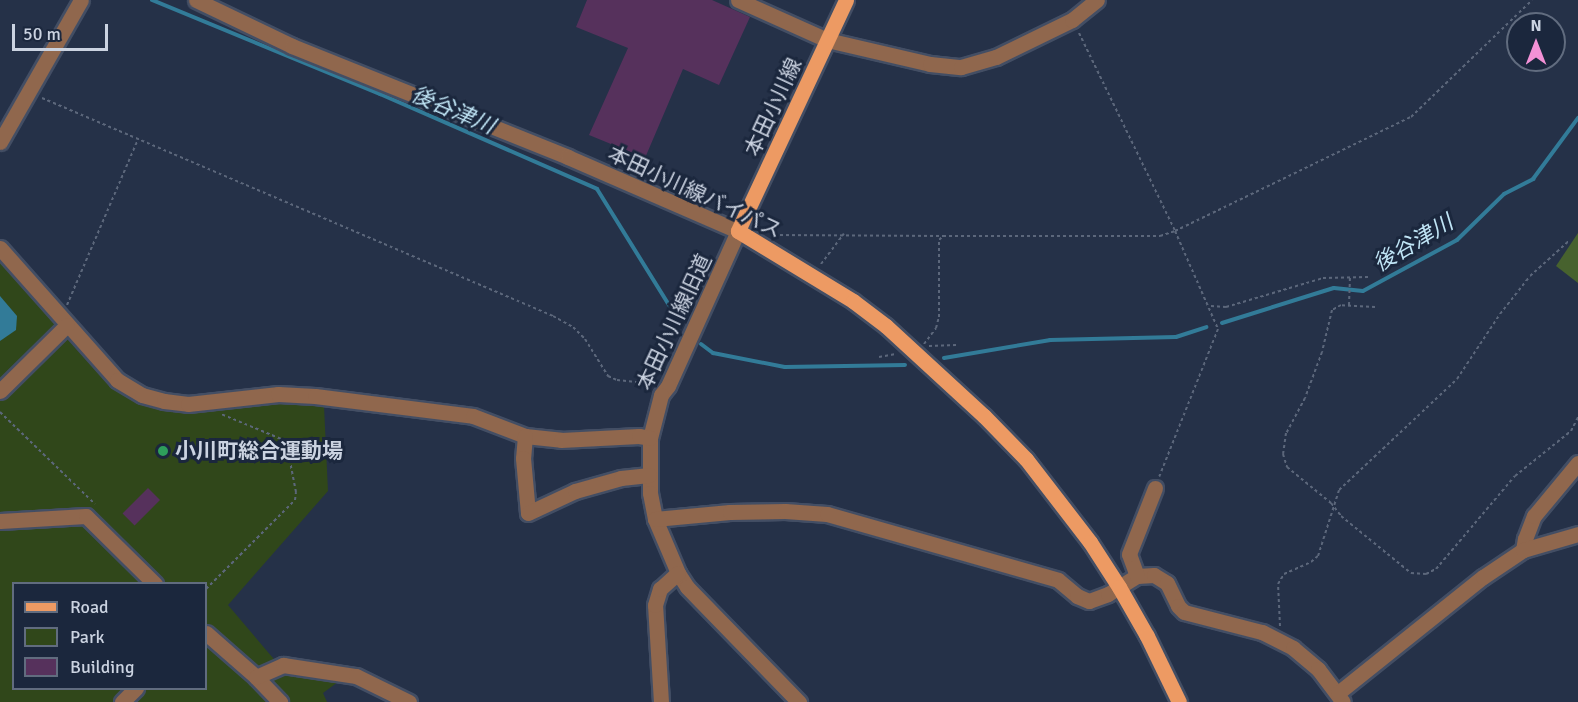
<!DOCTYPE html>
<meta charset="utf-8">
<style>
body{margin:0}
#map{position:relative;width:1578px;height:702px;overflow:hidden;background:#253148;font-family:Signika,"Noto Sans JP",sans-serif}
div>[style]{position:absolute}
.green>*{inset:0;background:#30471a}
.forest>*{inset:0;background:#47622e}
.water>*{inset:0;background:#327b98}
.stream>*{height:4px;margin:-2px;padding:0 2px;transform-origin:2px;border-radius:2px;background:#327b98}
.building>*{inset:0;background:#56315c;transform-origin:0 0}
.path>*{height:2px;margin-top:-1px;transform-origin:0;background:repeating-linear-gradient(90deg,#5c677b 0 3px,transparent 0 6px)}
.roads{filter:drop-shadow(2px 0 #434e64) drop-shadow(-2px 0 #434e64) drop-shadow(0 2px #434e64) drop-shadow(0 -2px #434e64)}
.minor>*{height:15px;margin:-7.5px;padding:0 7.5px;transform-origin:7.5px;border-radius:7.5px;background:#90674d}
.major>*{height:15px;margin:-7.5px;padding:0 7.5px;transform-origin:7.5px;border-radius:7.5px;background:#ed9a63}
.dots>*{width:16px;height:16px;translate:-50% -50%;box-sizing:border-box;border:3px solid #1b273d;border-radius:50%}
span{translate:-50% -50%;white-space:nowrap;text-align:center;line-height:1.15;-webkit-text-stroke:6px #1b273d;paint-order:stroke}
.street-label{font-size:21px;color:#cbd3e1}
.poi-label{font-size:21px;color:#cbd3e1;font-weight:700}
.left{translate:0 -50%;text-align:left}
.water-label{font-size:22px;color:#c0e5f6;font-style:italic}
.legend{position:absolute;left:12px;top:582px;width:195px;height:108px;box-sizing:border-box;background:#1b273d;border:2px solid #616c7f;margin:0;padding:8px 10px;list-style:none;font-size:18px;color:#cbd3e1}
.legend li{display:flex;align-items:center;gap:12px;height:30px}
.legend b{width:30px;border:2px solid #616c7f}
.north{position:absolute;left:1506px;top:12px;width:60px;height:60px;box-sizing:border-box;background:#1b273d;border:2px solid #616c7f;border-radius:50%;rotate:0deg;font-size:16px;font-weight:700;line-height:24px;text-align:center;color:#cbd3e1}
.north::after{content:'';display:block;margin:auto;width:21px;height:27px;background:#f391d6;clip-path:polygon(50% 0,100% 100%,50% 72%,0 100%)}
.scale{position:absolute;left:12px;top:24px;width:96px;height:27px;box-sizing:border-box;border:3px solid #cbd3e1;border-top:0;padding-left:8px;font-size:18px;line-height:21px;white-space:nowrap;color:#cbd3e1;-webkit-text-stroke:4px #1b273d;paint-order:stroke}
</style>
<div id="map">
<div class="green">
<i style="clip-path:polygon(evenodd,0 255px,55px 318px,69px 341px,109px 385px,123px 394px,168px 410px,191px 411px,276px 402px,324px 406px,328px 491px,228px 605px,284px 671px,342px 679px,323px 693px,327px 702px,0 702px,0 255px,14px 584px,206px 584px,206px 688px,14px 688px,14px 584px)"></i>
</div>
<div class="forest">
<i style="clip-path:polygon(1578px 233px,1578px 283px,1556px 266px)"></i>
</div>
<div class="water">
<i style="clip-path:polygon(0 296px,17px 316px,16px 330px,0 341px)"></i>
</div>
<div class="stream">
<i style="left:152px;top:0;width:247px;rotate:22.4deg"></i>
<i style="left:380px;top:94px;width:237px;rotate:23.6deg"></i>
<i style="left:597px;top:189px;width:158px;rotate:58.2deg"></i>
<i style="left:1222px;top:323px;width:117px;rotate:-17.4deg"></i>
<i style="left:1334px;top:288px;width:29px;rotate:6deg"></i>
<i style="left:1363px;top:291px;width:107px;rotate:-28.5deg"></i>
<i style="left:1457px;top:240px;width:66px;rotate:-44.4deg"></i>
<i style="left:1504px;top:194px;width:33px;rotate:-27deg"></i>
<i style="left:1533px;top:179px;width:76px;rotate:-53.6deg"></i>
<i style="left:701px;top:344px;width:15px;rotate:37deg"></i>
<i style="left:713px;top:353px;width:73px;rotate:11deg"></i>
<i style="left:785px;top:367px;width:120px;rotate:-1deg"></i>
<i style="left:944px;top:358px;width:108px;rotate:-9.6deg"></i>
<i style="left:1050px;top:340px;width:126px;rotate:-1.4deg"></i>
<i style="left:1176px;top:337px;width:32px;rotate:-18deg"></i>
</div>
<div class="building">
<i style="clip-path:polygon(587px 0,712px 0,750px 17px,719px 85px,683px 69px,645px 158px,589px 135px,628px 48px,576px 27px)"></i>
<i style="left:148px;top:488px;width:17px;height:36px;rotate:45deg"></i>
</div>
<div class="path">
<i style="left:1079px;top:33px;width:220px;rotate:64.1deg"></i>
<i style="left:1175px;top:231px;width:107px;rotate:66.3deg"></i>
<i style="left:1218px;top:329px;width:159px;rotate:111.7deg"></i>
<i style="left:42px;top:98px;width:556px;rotate:23.1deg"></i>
<i style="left:553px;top:316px;width:23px;rotate:29deg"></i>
<i style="left:573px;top:327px;width:17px;rotate:45deg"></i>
<i style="left:585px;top:339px;width:44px;rotate:58.1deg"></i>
<i style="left:608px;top:376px;width:10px;rotate:24deg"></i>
<i style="left:617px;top:380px;width:36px;rotate:6deg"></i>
<i style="left:774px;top:235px;width:169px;rotate:0.3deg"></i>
<i style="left:821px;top:264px;width:38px;rotate:-53deg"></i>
<i style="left:67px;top:305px;width:181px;rotate:-66.8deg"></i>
<i style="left:1349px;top:305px;width:27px;rotate:-88deg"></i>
<i style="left:1211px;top:306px;width:15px;rotate:4deg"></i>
<i style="left:1226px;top:307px;width:101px;rotate:-16.6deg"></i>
<i style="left:1323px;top:278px;width:45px;rotate:-1.3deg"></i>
<i style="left:1375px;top:307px;width:34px;rotate:-177deg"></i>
<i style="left:1341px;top:305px;width:10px;rotate:151deg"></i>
<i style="left:1332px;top:310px;width:43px;rotate:103.4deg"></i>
<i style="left:1322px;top:352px;width:49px;rotate:110.3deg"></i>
<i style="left:1305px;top:398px;width:40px;rotate:118deg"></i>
<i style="left:1286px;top:433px;width:21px;rotate:98deg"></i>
<i style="left:1283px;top:454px;width:14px;rotate:73deg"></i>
<i style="left:1287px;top:467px;width:57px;rotate:39.3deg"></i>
<i style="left:1331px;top:503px;width:16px;rotate:52deg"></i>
<i style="left:1341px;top:516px;width:90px;rotate:39.2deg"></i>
<i style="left:1411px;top:573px;width:15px;rotate:4deg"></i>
<i style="left:1426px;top:574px;width:11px;rotate:-27deg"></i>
<i style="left:1436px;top:569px;width:122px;rotate:-49.7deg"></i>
<i style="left:1515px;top:476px;width:72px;rotate:-38.8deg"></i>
<i style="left:1571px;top:431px;width:16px;rotate:-63deg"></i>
<i style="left:924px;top:344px;width:20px;rotate:-53deg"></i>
<i style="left:936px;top:328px;width:11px;rotate:-75deg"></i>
<i style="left:939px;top:317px;width:77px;rotate:-90deg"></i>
<i style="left:939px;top:240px;width:6px;rotate:-45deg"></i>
<i style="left:943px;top:236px;width:217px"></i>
<i style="left:1160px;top:236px;width:16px;rotate:-18deg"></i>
<i style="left:1175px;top:231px;width:262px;rotate:-25.8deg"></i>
<i style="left:1411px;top:117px;width:168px;rotate:-44deg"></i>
<i style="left:929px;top:346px;width:27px;rotate:-2deg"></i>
<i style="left:879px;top:357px;width:17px;rotate:-10deg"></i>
<i style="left:0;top:412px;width:132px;rotate:44.1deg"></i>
<i style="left:206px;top:589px;width:126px;rotate:-45deg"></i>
<i style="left:295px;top:500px;width:8px;rotate:-83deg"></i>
<i style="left:296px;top:492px;width:52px;rotate:-101.1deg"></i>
<i style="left:286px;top:441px;width:70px;rotate:-157.4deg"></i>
<i style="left:1280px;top:626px;width:42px;rotate:-92.7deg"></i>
<i style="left:1278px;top:584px;width:12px;rotate:-59deg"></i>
<i style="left:1284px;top:574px;width:30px;rotate:-24deg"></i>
<i style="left:1311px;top:562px;width:9px;rotate:-41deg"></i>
<i style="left:1318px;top:556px;width:69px;rotate:-72.3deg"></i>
<i style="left:1339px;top:490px;width:162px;rotate:-43.2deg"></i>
<i style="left:1457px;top:379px;width:78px;rotate:-56.5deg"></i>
<i style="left:1500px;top:314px;width:48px;rotate:-51.7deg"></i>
<i style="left:1530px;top:276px;width:54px;rotate:-42deg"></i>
</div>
<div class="roads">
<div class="minor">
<i style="left:196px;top:0;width:106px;rotate:25.6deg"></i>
<i style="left:292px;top:46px;width:297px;rotate:21.9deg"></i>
<i style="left:568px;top:157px;width:185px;rotate:23.5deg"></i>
<i style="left:738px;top:231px;width:170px;rotate:114.3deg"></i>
<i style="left:668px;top:386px;width:11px;rotate:128deg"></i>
<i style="left:661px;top:395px;width:44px;rotate:104.3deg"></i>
<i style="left:650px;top:438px;width:55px;rotate:90deg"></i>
<i style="left:650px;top:493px;width:26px;rotate:79deg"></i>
<i style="left:655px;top:519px;width:59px;rotate:66.9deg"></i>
<i style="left:678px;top:573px;width:17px;rotate:57deg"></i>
<i style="left:687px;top:587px;width:161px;rotate:45.8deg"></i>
<i style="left:738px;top:0;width:98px;rotate:24.2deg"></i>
<i style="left:827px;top:40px;width:106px;rotate:13.1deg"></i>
<i style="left:930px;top:64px;width:31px;rotate:6deg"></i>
<i style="left:961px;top:67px;width:36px;rotate:-16deg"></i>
<i style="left:996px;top:57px;width:85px;rotate:-26deg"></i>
<i style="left:1072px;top:20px;width:32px;rotate:-39deg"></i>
<i style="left:0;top:142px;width:163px;rotate:-60.3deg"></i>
<i style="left:0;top:248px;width:176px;rotate:48.4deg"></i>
<i style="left:117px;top:380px;width:29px;rotate:31deg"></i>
<i style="left:142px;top:395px;width:23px;rotate:15deg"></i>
<i style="left:164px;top:401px;width:24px;rotate:7deg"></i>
<i style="left:188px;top:404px;width:91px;rotate:-6.3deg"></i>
<i style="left:278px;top:394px;width:37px;rotate:3deg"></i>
<i style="left:315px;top:396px;width:159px;rotate:7.2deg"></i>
<i style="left:473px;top:416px;width:56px;rotate:21deg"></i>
<i style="left:525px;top:436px;width:36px;rotate:6deg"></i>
<i style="left:561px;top:440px;width:78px;rotate:-2.9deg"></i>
<i style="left:639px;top:436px;width:11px;rotate:10deg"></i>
<i style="left:0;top:391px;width:94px;rotate:-44.6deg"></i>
<i style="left:525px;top:436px;width:22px;rotate:95deg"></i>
<i style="left:523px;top:458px;width:55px;rotate:84.8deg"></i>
<i style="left:528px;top:513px;width:52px;rotate:-25.1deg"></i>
<i style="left:575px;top:491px;width:48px;rotate:-15.8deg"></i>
<i style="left:621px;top:478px;width:28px;rotate:-6deg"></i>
<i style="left:655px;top:519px;width:75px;rotate:-5.3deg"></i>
<i style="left:730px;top:512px;width:55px;rotate:-1deg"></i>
<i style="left:785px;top:511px;width:42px;rotate:4.1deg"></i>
<i style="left:827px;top:514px;width:240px;rotate:15.9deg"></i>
<i style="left:1058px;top:580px;width:25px;rotate:40deg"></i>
<i style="left:1077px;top:596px;width:13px;rotate:23deg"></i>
<i style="left:1089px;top:601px;width:20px;rotate:-20deg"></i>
<i style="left:1108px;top:594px;width:34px;rotate:-32deg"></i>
<i style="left:1137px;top:576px;width:17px;rotate:-3deg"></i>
<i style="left:1154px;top:575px;width:15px;rotate:32deg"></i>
<i style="left:1167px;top:583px;width:25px;rotate:64deg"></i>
<i style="left:1178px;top:606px;width:8px;rotate:45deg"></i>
<i style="left:1184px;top:612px;width:81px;rotate:14.4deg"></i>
<i style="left:1262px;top:632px;width:35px;rotate:27deg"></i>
<i style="left:1293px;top:648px;width:33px;rotate:40deg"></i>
<i style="left:1318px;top:669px;width:41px;rotate:52.9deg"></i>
<i style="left:0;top:521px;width:86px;rotate:-3.3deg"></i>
<i style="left:86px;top:516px;width:97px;rotate:44.6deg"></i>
<i style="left:1523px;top:550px;width:11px;rotate:-80deg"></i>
<i style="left:1525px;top:539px;width:25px;rotate:-69deg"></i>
<i style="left:1534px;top:516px;width:69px;rotate:-50.3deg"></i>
<i style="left:1137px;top:576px;width:23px;rotate:-110deg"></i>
<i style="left:1129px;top:554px;width:71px;rotate:-68.5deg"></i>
<i style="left:206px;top:633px;width:67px;rotate:41.3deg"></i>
<i style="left:256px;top:677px;width:35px;rotate:46deg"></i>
<i style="left:256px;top:677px;width:30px;rotate:-24deg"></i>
<i style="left:283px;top:665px;width:74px;rotate:8.6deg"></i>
<i style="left:356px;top:676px;width:59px;rotate:26.1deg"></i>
<i style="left:1338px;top:693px;width:186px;rotate:-38.7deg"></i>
<i style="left:1483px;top:577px;width:48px;rotate:-34deg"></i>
<i style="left:1523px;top:550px;width:57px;rotate:-16.2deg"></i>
<i style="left:122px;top:702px;width:20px;rotate:-45deg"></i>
<i style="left:661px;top:702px;width:97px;rotate:-93.5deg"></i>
<i style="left:655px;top:605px;width:17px;rotate:-73deg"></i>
<i style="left:660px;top:589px;width:24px;rotate:-42deg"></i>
</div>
<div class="major">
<i style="left:846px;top:0;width:255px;rotate:115.1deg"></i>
<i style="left:738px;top:231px;width:135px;rotate:31.3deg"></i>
<i style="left:853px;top:301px;width:41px;rotate:37.1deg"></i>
<i style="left:886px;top:326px;width:133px;rotate:42.6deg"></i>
<i style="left:984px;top:416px;width:60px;rotate:45.7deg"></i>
<i style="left:1026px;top:459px;width:105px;rotate:52.4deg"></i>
<i style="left:1090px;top:542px;width:54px;rotate:57.2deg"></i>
<i style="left:1119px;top:587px;width:56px;rotate:60.3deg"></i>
<i style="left:1147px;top:636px;width:73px;rotate:64.1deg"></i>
</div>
</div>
<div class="dots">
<i style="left:163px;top:451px;background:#2e9e5b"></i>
</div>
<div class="street-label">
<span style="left:773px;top:107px;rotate:-65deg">本田小川線</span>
<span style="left:695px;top:192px;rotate:25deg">本田小川線バイパス</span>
<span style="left:674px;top:322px;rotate:-65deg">本田小川線旧道</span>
</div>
<div class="poi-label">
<span class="left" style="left:175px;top:451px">小川町総合運動場</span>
</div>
<div class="water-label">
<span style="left:453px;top:110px;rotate:23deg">後谷津川</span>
<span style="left:1413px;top:243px;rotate:-31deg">後谷津川</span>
</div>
<ul class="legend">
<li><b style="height:8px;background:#ed9a63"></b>Road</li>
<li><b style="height:16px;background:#30471a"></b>Park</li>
<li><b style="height:16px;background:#56315c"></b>Building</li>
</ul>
<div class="north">N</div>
<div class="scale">50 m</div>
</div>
